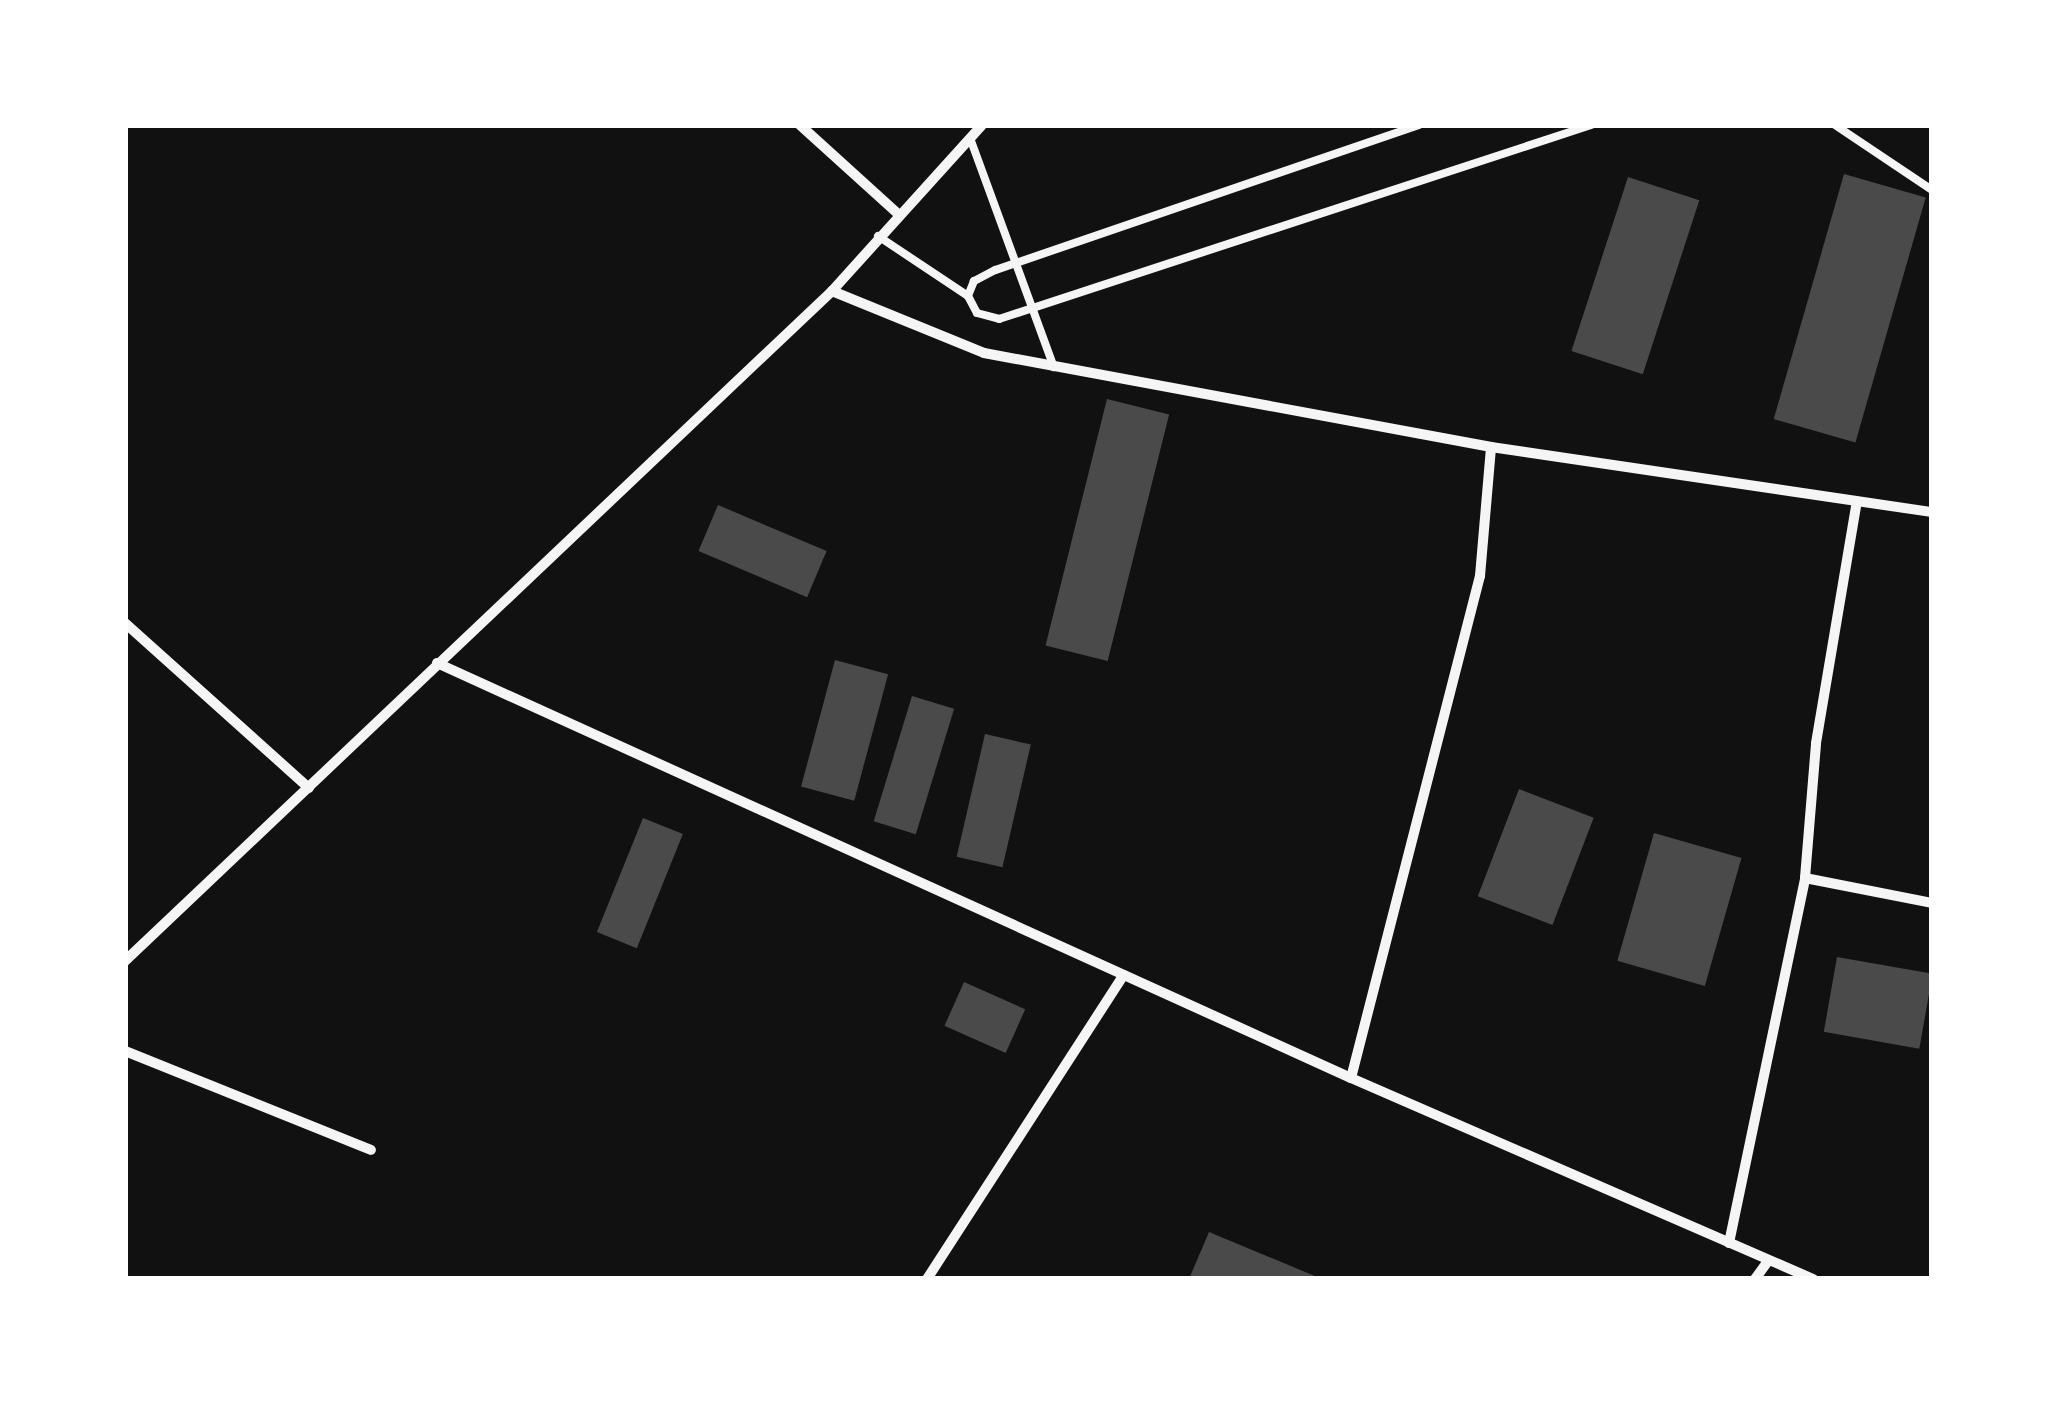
<!DOCTYPE html>
<style>
body{margin:0}
#map{position:relative;width:2057px;height:1404px;overflow:hidden;background:#111;font-family:"PT Serif",serif}
div>[style]{position:absolute}
.building>*{inset:0;background:#4a4a4a;transform-origin:0 0}
.service>*{height:8px;margin:-4px;padding:0 4px;transform-origin:4px;border-radius:4px;background:#f5f5f5}
.minor>*{height:10px;margin:-5px;padding:0 5px;transform-origin:5px;border-radius:5px;background:#f5f5f5}
span{translate:-50% -50%;white-space:nowrap;text-align:center;line-height:1.15;-webkit-text-stroke:9px #fff;paint-order:stroke}
.frame{position:absolute;inset:0;border:128px solid #fff;pointer-events:none}
</style>
<div id="map">
<div class="building">
<i style="left:1844px;top:174px;width:85px;height:255px;rotate:16deg"></i>
<i style="left:1628px;top:177px;width:75px;height:183px;rotate:18deg"></i>
<i style="left:1107px;top:399px;width:64px;height:254px;rotate:14deg"></i>
<i style="left:718px;top:505px;width:118px;height:50px;rotate:23deg"></i>
<i style="left:835px;top:660px;width:55px;height:131px;rotate:15deg"></i>
<i style="left:912px;top:696px;width:44px;height:131px;rotate:17deg"></i>
<i style="left:985px;top:734px;width:47px;height:126px;rotate:13deg"></i>
<i style="left:1519px;top:789px;width:80px;height:115px;rotate:21deg"></i>
<i style="left:643px;top:818px;width:43px;height:123px;rotate:22deg"></i>
<i style="left:1654px;top:833px;width:91px;height:133px;rotate:16deg"></i>
<i style="left:1837px;top:957px;width:97px;height:76px;rotate:10deg"></i>
<i style="left:964px;top:982px;width:67px;height:48px;rotate:24deg"></i>
<i style="clip-path:polygon(1209px 1232px,1322px 1279px,1189px 1279px)"></i>
</div>
<div class="service">
<i style="left:1419px;top:125px;width:448px;rotate:161.1deg"></i>
<i style="left:995px;top:270px;width:24px;rotate:152deg"></i>
<i style="left:974px;top:281px;width:16px;rotate:112deg"></i>
<i style="left:968px;top:296px;width:19px;rotate:62deg"></i>
<i style="left:977px;top:313px;width:23px;rotate:15deg"></i>
<i style="left:999px;top:319px;width:623px;rotate:-18.14deg"></i>
<i style="left:1835px;top:125px;width:117px;rotate:33.8deg"></i>
<i style="left:970px;top:138px;width:244px;rotate:69.9deg"></i>
<i style="left:878px;top:236px;width:108px;rotate:33.7deg"></i>
</div>
<div class="minor">
<i style="left:800px;top:125px;width:132px;rotate:42.2deg"></i>
<i style="left:832px;top:291px;width:164px;rotate:22.2deg"></i>
<i style="left:984px;top:353px;width:516px;rotate:10.5deg"></i>
<i style="left:1491px;top:447px;width:446px;rotate:8.4deg"></i>
<i style="left:125px;top:623px;width:247px;rotate:41.9deg"></i>
<i style="left:437px;top:663px;width:1004px;rotate:24.42deg"></i>
<i style="left:1351px;top:1078px;width:504px;rotate:23.51deg"></i>
<i style="left:1805px;top:878px;width:129px;rotate:11.1deg"></i>
<i style="left:125px;top:961px;width:974px;rotate:-43.46deg"></i>
<i style="left:832px;top:291px;width:224px;rotate:-47.9deg"></i>
<i style="left:125px;top:1051px;width:265px;rotate:21.9deg"></i>
<i style="left:1351px;top:1078px;width:518px;rotate:-75.59deg"></i>
<i style="left:1480px;top:576px;width:129px;rotate:-85.1deg"></i>
<i style="left:1729px;top:1243px;width:373px;rotate:-78.2deg"></i>
<i style="left:1805px;top:878px;width:135px;rotate:-85.3deg"></i>
<i style="left:1816px;top:743px;width:245px;rotate:-80.4deg"></i>
<i style="left:927px;top:1279px;width:362px;rotate:-57.1deg"></i>
<i style="left:1755px;top:1279px;width:22px;rotate:-54deg"></i>
</div>
<div class="frame"></div>
</div>
